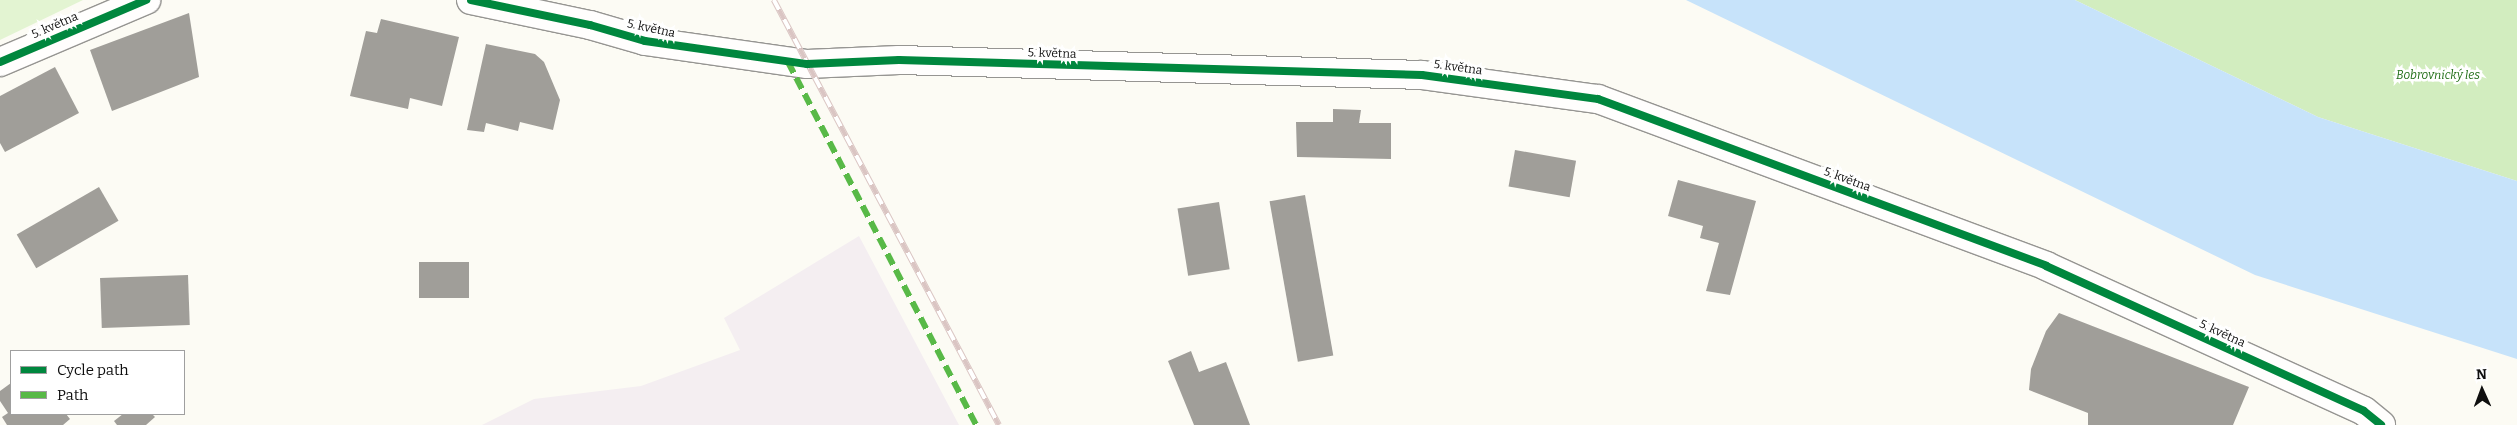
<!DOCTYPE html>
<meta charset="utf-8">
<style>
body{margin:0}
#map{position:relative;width:2517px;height:425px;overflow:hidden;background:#fcfbf4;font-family:Bitter,serif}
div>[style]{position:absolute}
.industrial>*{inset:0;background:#f4eef1}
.green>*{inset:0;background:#e3f4d2}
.forest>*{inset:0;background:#d2edbf}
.water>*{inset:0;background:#c7e3fa}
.building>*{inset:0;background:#a09e99;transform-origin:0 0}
.roads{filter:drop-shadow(1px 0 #969592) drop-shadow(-1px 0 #969592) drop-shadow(0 1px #969592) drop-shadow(0 -1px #969592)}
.minor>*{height:28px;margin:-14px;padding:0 14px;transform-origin:14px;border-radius:14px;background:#fffefd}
.rail>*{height:5.5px;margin-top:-2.75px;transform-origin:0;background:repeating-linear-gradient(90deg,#fff 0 11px,#dac5c3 0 22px);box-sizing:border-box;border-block:1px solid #dac5c3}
.quiet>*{height:6px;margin-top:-3px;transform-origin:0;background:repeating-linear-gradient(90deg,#58b947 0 12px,transparent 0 18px)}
.cycleway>*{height:8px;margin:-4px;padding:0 4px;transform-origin:4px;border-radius:4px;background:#00873e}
span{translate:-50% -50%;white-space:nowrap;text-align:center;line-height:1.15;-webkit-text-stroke:5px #fff;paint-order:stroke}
.street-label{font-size:12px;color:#0f0f0f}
.park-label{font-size:12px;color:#226f18;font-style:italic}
.legend{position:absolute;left:10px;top:350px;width:175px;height:65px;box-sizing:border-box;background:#fff;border:1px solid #9f9f9f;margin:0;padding:6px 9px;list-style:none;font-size:15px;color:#0f0f0f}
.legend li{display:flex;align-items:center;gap:10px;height:25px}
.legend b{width:25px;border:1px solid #9f9f9f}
.north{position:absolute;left:2457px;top:365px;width:50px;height:50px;-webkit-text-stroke:4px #fff;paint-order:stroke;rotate:358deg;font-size:14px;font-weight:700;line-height:20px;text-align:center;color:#0f0f0f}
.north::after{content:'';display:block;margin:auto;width:18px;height:22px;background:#0f0f0f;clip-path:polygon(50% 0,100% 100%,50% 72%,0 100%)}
</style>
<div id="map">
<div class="industrial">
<i style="clip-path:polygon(859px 236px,959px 425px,482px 425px,534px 399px,641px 386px,740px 350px,724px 318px)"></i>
</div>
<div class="green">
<i style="clip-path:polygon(0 0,83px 0,0 40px)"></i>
</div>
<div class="forest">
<i style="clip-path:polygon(2075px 0,2517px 0,2517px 181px,2318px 117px)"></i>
</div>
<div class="water">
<i style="clip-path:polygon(1686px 0,2075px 0,2318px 117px,2517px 181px,2517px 359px,2255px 275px)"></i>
</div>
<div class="building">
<i style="clip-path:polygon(189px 13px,199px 77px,112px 111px,90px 50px)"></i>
<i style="clip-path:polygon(381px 19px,459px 37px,442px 106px,410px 98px,408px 109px,350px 96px,366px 31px,377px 33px)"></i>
<i style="clip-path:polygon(486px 44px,535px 54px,544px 62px,560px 100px,553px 130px,520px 122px,518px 131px,486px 123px,484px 132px,467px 130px)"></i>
<i style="clip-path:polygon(55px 67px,79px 113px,5px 152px,0 143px,0 96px)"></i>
<i style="clip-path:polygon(1333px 109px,1361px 110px,1359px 123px,1391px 123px,1391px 159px,1297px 157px,1296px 122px,1333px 122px)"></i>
<i style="left:1515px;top:150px;width:62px;height:37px;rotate:10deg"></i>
<i style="clip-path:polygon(1678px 180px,1756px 201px,1730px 295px,1706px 291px,1719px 243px,1700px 238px,1703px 226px,1668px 216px)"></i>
<i style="left:99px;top:187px;width:39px;height:95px;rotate:60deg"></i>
<i style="left:1305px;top:195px;width:163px;height:36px;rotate:80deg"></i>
<i style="left:1219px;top:202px;width:68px;height:42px;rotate:81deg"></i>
<i style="left:469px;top:262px;width:36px;height:50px;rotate:90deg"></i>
<i style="left:188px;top:275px;width:50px;height:88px;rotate:88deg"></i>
<i style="clip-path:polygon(2059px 313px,2249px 387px,2233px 425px,2088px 425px,2088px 413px,2029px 390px,2031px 369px,2046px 331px)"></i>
<i style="clip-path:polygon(1191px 351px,1199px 372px,1226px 362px,1250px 425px,1194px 425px,1168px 361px)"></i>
<i style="clip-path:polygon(11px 383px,11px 414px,66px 414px,70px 419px,63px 425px,7px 425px,2px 417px,8px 413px,0 401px,0 391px)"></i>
<i style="clip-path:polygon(123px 414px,152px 414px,155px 417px,146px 425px,117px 425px,114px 421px)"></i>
</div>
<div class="roads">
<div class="minor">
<i style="left:471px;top:0;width:122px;rotate:11.9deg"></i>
<i style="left:590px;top:25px;width:57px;rotate:16.2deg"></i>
<i style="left:645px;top:41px;width:164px;rotate:8.1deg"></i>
<i style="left:807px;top:64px;width:92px;rotate:-2.5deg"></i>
<i style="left:899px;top:60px;width:523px;rotate:1.64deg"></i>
<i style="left:1422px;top:75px;width:178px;rotate:7.8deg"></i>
<i style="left:1598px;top:99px;width:478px;rotate:20.4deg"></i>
<i style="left:2046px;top:266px;width:349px;rotate:24.5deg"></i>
<i style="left:2364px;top:411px;width:22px;rotate:39deg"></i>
<i style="left:0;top:62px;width:159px;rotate:-23deg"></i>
</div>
</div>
<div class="rail">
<i style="left:774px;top:0;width:481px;rotate:62.1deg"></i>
</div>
<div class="quiet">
<i style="left:788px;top:62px;width:409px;rotate:62.6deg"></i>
</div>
<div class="cycleway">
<i style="left:471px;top:0;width:122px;rotate:11.9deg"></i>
<i style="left:590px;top:25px;width:57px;rotate:16.2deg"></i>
<i style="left:645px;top:41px;width:164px;rotate:8.1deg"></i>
<i style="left:807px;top:64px;width:92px;rotate:-2.5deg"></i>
<i style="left:899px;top:60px;width:523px;rotate:1.64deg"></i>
<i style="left:1422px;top:75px;width:178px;rotate:7.8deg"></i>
<i style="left:1598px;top:99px;width:478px;rotate:20.4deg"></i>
<i style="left:2046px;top:266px;width:349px;rotate:24.5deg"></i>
<i style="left:2364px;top:411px;width:22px;rotate:39deg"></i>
<i style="left:0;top:62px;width:159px;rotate:-23deg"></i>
</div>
<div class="street-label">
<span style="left:55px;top:26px;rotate:-23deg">5. května</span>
<span style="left:651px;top:29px;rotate:12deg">5. května</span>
<span style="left:1052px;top:54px;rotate:2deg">5. května</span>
<span style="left:1458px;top:68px;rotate:8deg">5. května</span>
<span style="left:1847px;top:180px;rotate:20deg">5. května</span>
<span style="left:2222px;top:334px;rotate:25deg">5. května</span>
</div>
<div class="park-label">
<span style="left:2438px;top:76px">Bobrovnický les</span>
</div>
<ul class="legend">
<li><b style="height:6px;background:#00873e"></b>Cycle path</li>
<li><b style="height:6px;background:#58b947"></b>Path</li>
</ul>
<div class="north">N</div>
</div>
